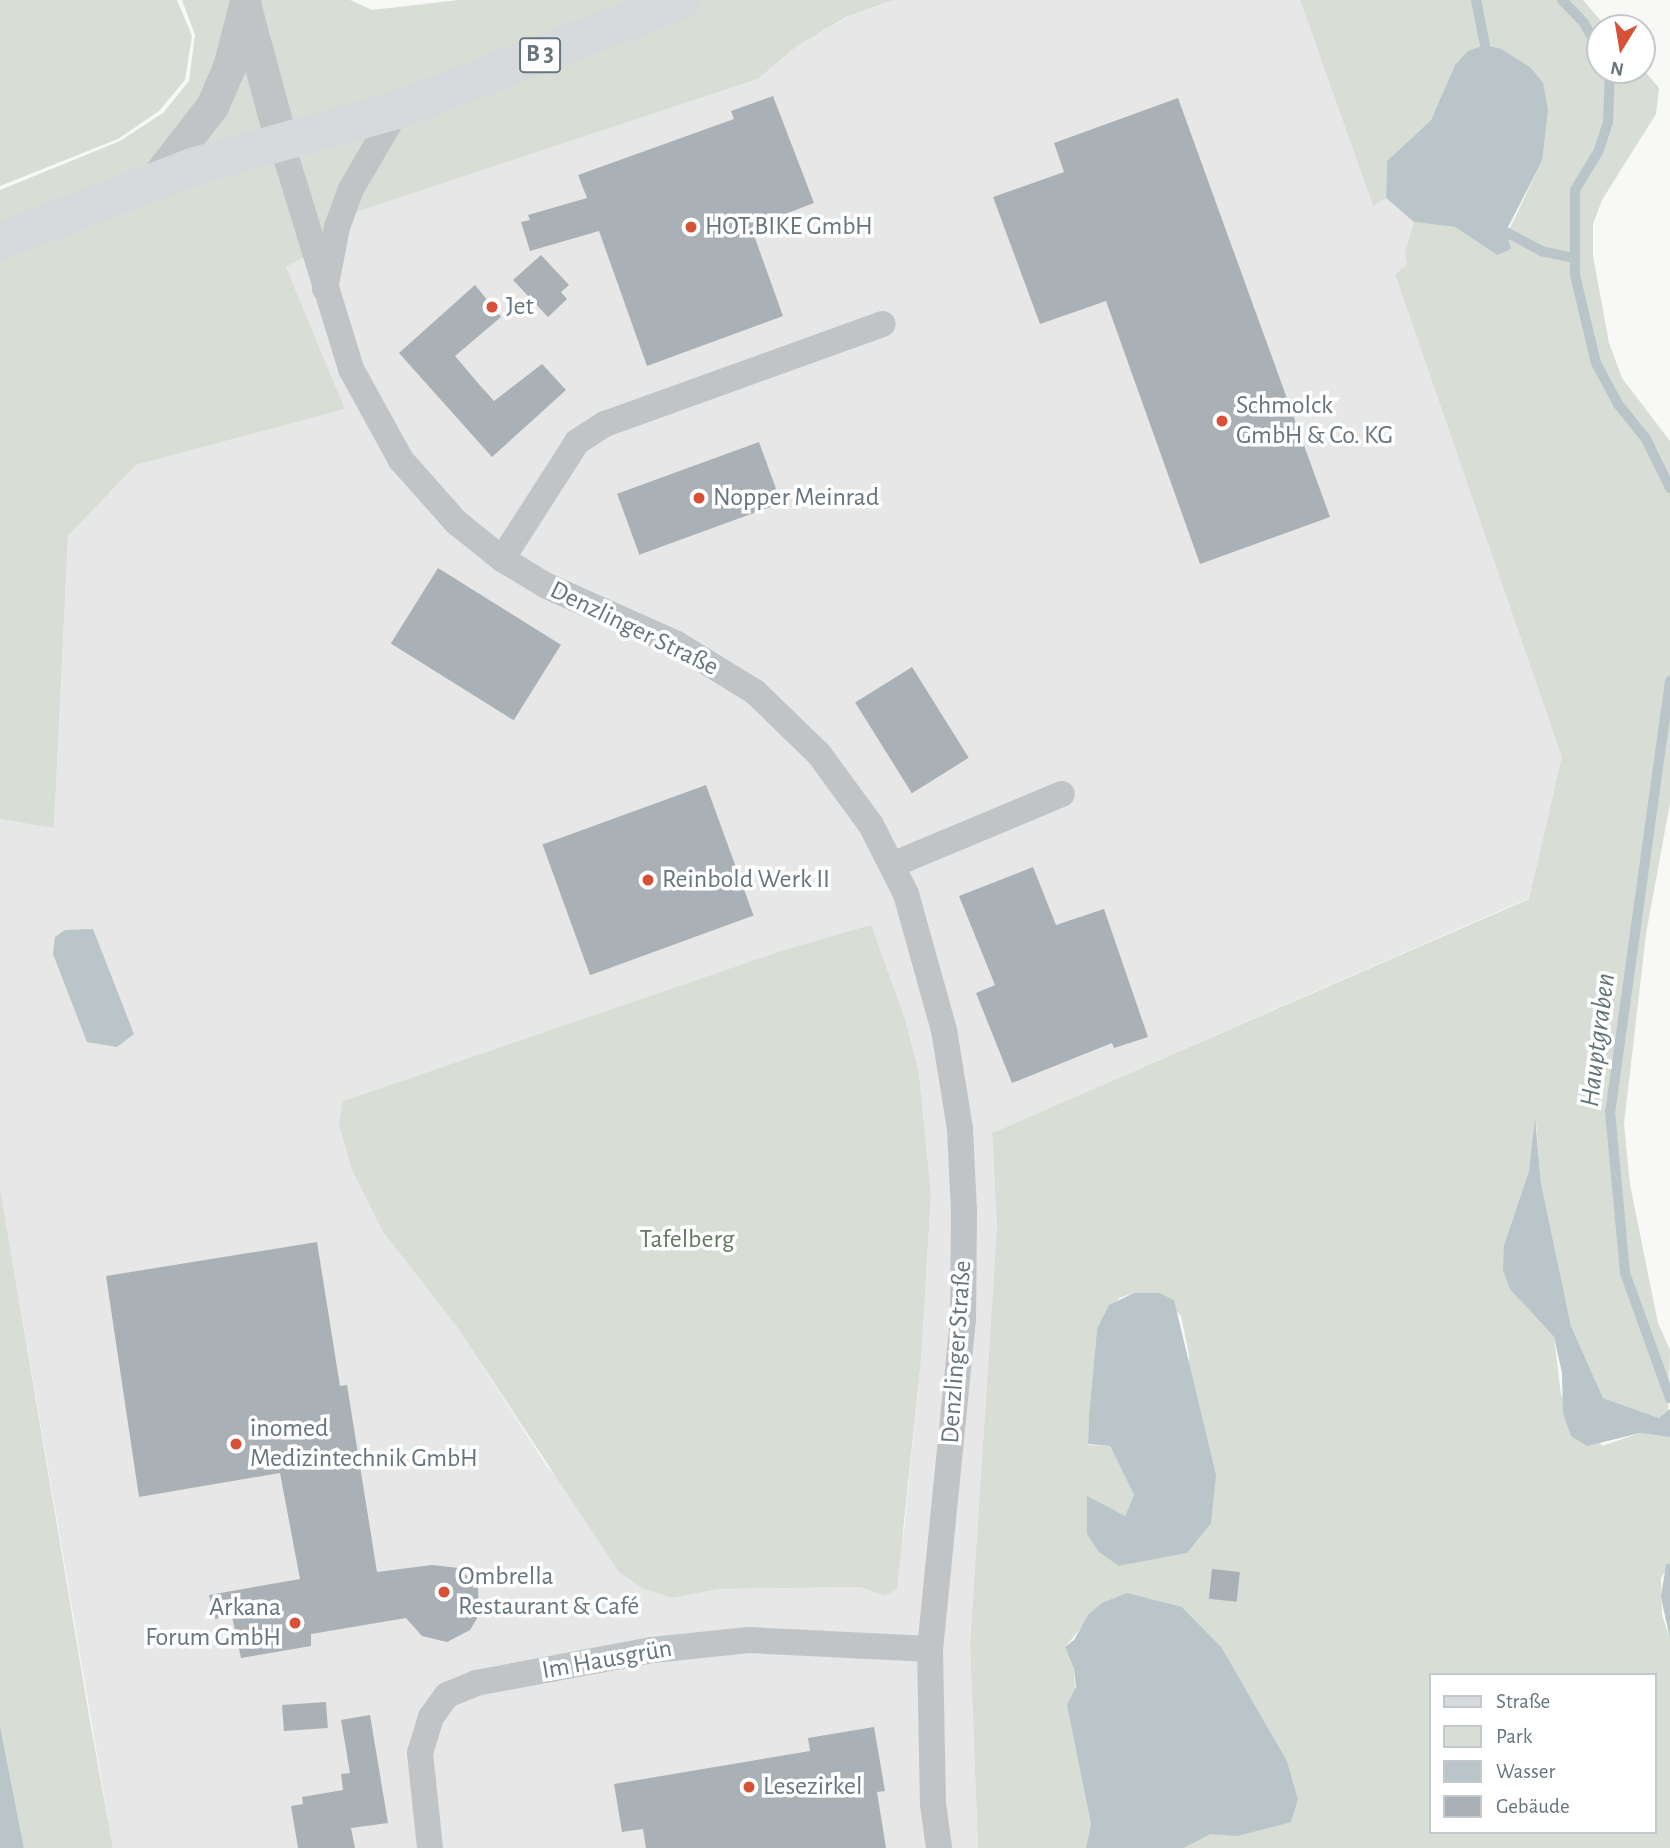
<!DOCTYPE html>
<meta charset="utf-8">
<style>
body{margin:0}
#map{position:relative;width:1670px;height:1848px;overflow:hidden;background:#f8f8f6;font-family:"Alegreya Sans",sans-serif}
div>[style]{position:absolute}
.built>*{inset:0;background:#e6e7e6}
.green>*{inset:0;background:#d8ddd5}
.water>*{inset:0;background:#b9c5c9}
.stream>*{height:10px;margin:-5px;padding:0 5px;transform-origin:5px;border-radius:5px;background:#b9c5c9}
.building>*{inset:0;background:#aab1b6;transform-origin:0 0}
.minor>*{height:26px;margin:-13px;padding:0 13px;transform-origin:13px;border-radius:13px;background:#c0c4c7}
.tertiary>*{height:33px;margin:-16.5px;padding:0 16.5px;transform-origin:16.5px;border-radius:16.5px;background:#c0c4c7}
.primary>*{height:38px;margin:-19px;padding:0 19px;transform-origin:19px;border-radius:19px;background:#d6dadd}
.trunk>*{height:38px;margin:-19px;padding:0 19px;transform-origin:19px;border-radius:19px;background:#d6dadd}
.dots>*{width:19px;height:19px;translate:-50% -50%;box-sizing:border-box;border:4px solid #fff;border-radius:50%}
span{translate:-50% -50%;white-space:nowrap;text-align:center;line-height:1.15;-webkit-text-stroke:7px #fff;paint-order:stroke}
.shield-label span{padding:2px 5px;background:#fff;border:2px solid;border-radius:5px;-webkit-text-stroke-width:0}
.shield-label{font-size:24px;color:#66757e;font-weight:700}
.poi-label{font-size:26px;color:#66757e}
.left{translate:0 -50%;text-align:left}
.right{translate:-100% -50%;text-align:right}
.street-label{font-size:26px;color:#66757e}
.park-label{font-size:26px;color:#687764}
.water-label{font-size:28px;color:#607478;font-style:italic}
.legend{position:absolute;left:1429px;top:1673px;width:228px;height:161px;box-sizing:border-box;background:#fff;border:2px solid #c2c8cb;margin:0;padding:9px 12px;list-style:none;font-size:21px;color:#66757e}
.legend li{display:flex;align-items:center;gap:14px;height:35px}
.legend b{width:35px;border:2px solid #c2c8cb}
.north{position:absolute;left:1586px;top:14px;width:70px;height:70px;box-sizing:border-box;background:#fff;border:2px solid #c2c8cb;border-radius:50%;rotate:191deg;font-size:19px;font-weight:700;line-height:28px;text-align:center;color:#66757e}
.north::after{content:'';display:block;margin:auto;width:24px;height:32px;background:#d65138;clip-path:polygon(50% 0,100% 100%,50% 72%,0 100%)}
</style>
<div id="map">
<div class="built">
<i style="clip-path:polygon(evenodd,893px 0,1300px 0,1373px 206px,1386px 198px,1414px 222px,1405px 252px,1407px 265px,1395px 274px,1563px 757px,1529px 898px,992px 1133px,997px 1227px,970px 1644px,978px 1848px,113px 1848px,0 1187px,0 819px,54px 827px,68px 536px,136px 465px,345px 409px,286px 267px,341px 237px,350px 214px,758px 79px,797px 46px,847px 17px,893px 0,781px 951px,905px 1019px,919px 1073px,931px 1194px,921px 1360px,904px 1531px,884px 1596px,860px 1587px,719px 1589px,673px 1598px,548px 1468px,457px 1327px,383px 1232px,343px 1101px,781px 951px)"></i>
</div>
<div class="green">
<i style="clip-path:polygon(0 0,177px 0,192px 36px,185px 80px,159px 111px,118px 139px,0 186px)"></i>
<i style="clip-path:polygon(182px 0,350px 0,372px 10px,459px 0,893px 0,846px 17px,797px 46px,758px 79px,350px 214px,341px 237px,286px 267px,345px 409px,136px 465px,68px 536px,54px 828px,0 819px,0 190px,120px 141px,163px 113px,189px 81px,195px 35px)"></i>
<i style="clip-path:polygon(evenodd,1300px 0,1583px 0,1607px 28px,1600px 28px,1600px 70px,1642px 68px,1659px 88px,1656px 114px,1602px 200px,1593px 224px,1593px 256px,1609px 343px,1622px 378px,1670px 441px,1670px 803px,1646px 934px,1624px 1124px,1630px 1185px,1658px 1323px,1670px 1350px,1668px 1412px,1659px 1418px,1603px 1398px,1571px 1326px,1541px 1183px,1536px 1123px,1529px 1171px,1504px 1245px,1522px 1302px,1554px 1337px,1561px 1395px,1602px 1446px,1640px 1433px,1670px 1437px,1670px 1564px,1661px 1578px,1662px 1615px,1670px 1639px,1670px 1848px,1184px 1848px,1211px 1834px,1253px 1831px,1298px 1799px,1287px 1761px,1222px 1648px,1182px 1607px,1102px 1603px,1065px 1647px,1074px 1669px,1079px 1763px,1091px 1824px,1086px 1848px,978px 1848px,970px 1644px,997px 1227px,992px 1133px,1529px 899px,1562px 757px,1395px 274px,1407px 265px,1405px 252px,1414px 222px,1455px 227px,1497px 255px,1542px 161px,1455px 65px,1431px 120px,1387px 161px,1386px 198px,1373px 206px,1300px 0,1134px 1293px,1159px 1293px,1181px 1316px,1189px 1355px,1186px 1553px,1119px 1566px,1125px 1516px,1134px 1495px,1110px 1446px,1088px 1445px,1089px 1415px,1097px 1329px,1119px 1298px,1134px 1293px,1300px 0,1430px 1675px,1654px 1675px,1654px 1832px,1430px 1832px,1430px 1675px)"></i>
<i style="clip-path:polygon(871px 925px,905px 1019px,919px 1073px,931px 1194px,921px 1360px,897px 1589px,884px 1596px,860px 1587px,719px 1589px,673px 1598px,644px 1589px,619px 1572px,457px 1327px,383px 1232px,351px 1167px,339px 1124px,343px 1101px,781px 951px)"></i>
<i style="clip-path:polygon(0 1187px,91px 1727px,113px 1848px,24px 1848px,0 1726px)"></i>
</div>
<div class="water">
<i style="clip-path:polygon(1485px 45px,1501px 49px,1531px 68px,1543px 83px,1548px 110px,1542px 161px,1506px 231px,1511px 249px,1497px 255px,1455px 227px,1414px 222px,1386px 198px,1387px 161px,1431px 120px,1455px 65px,1468px 51px)"></i>
<i style="clip-path:polygon(93px 929px,134px 1034px,117px 1047px,87px 1042px,53px 954px,55px 937px,65px 930px)"></i>
<i style="clip-path:polygon(1535px 1118px,1541px 1183px,1571px 1326px,1603px 1398px,1659px 1418px,1670px 1409px,1670px 1437px,1640px 1433px,1587px 1446px,1571px 1436px,1563px 1413px,1562px 1373px,1554px 1337px,1510px 1289px,1503px 1270px,1504px 1245px,1529px 1171px)"></i>
<i style="clip-path:polygon(1134px 1293px,1159px 1293px,1174px 1300px,1216px 1475px,1211px 1523px,1187px 1553px,1119px 1566px,1099px 1552px,1087px 1534px,1087px 1496px,1125px 1516px,1134px 1495px,1110px 1446px,1088px 1444px,1089px 1415px,1097px 1329px,1109px 1305px)"></i>
<i style="clip-path:polygon(1666px 1564px,1670px 1564px,1670px 1639px,1661px 1597px)"></i>
<i style="clip-path:polygon(1127px 1593px,1182px 1607px,1222px 1648px,1287px 1761px,1298px 1799px,1291px 1822px,1237px 1836px,1211px 1834px,1184px 1848px,1086px 1848px,1091px 1824px,1067px 1705px,1076px 1687px,1074px 1669px,1065px 1647px,1074px 1640px,1088px 1615px,1102px 1603px)"></i>
<i style="clip-path:polygon(0 1726px,24px 1848px,0 1848px)"></i>
</div>
<div class="stream">
<i style="left:1476px;top:0;width:46px;rotate:78.7deg"></i>
<i style="left:1562px;top:0;width:32px;rotate:46deg"></i>
<i style="left:1584px;top:23px;width:33px;rotate:61deg"></i>
<i style="left:1610px;top:70px;width:52px;rotate:92.2deg"></i>
<i style="left:1608px;top:122px;width:32px;rotate:108deg"></i>
<i style="left:1598px;top:152px;width:44px;rotate:121.2deg"></i>
<i style="left:1575px;top:190px;width:85px;rotate:90deg"></i>
<i style="left:1575px;top:275px;width:90px;rotate:76.6deg"></i>
<i style="left:1596px;top:363px;width:47px;rotate:61.8deg"></i>
<i style="left:1618px;top:404px;width:45px;rotate:51.3deg"></i>
<i style="left:1646px;top:439px;width:55px;rotate:63.9deg"></i>
<i style="left:1506px;top:232px;width:40px;rotate:28deg"></i>
<i style="left:1541px;top:251px;width:34px;rotate:12deg"></i>
<i style="left:1670px;top:681px;width:434px;rotate:97.9deg"></i>
<i style="left:1610px;top:1111px;width:163px;rotate:84.7deg"></i>
<i style="left:1625px;top:1273px;width:133px;rotate:70.2deg"></i>
</div>
<div class="building">
<i style="clip-path:polygon(773px 96px,814px 203px,751px 227px,783px 316px,647px 366px,599px 231px,530px 251px,521px 222px,530px 220px,528px 215px,587px 198px,578px 175px,734px 119px,731px 111px)"></i>
<i style="clip-path:polygon(1178px 98px,1330px 517px,1200px 564px,1106px 301px,1040px 324px,993px 197px,1064px 172px,1054px 143px)"></i>
<i style="clip-path:polygon(541px 255px,569px 285px,561px 292px,567px 299px,548px 317px,513px 280px)"></i>
<i style="clip-path:polygon(475px 285px,501px 317px,455px 356px,477px 382px,494px 401px,542px 364px,566px 390px,492px 457px,399px 353px)"></i>
<i style="left:759px;top:442px;width:65px;height:151px;rotate:70deg"></i>
<i style="left:438px;top:568px;width:145px;height:89px;rotate:32deg"></i>
<i style="left:912px;top:667px;width:107px;height:67px;rotate:58deg"></i>
<i style="left:706px;top:785px;width:139px;height:174px;rotate:70deg"></i>
<i style="clip-path:polygon(1033px 867px,1056px 925px,1104px 909px,1148px 1037px,1114px 1048px,1112px 1043px,1012px 1083px,976px 993px,995px 985px,959px 896px)"></i>
<i style="clip-path:polygon(317px 1242px,340px 1386px,347px 1385px,377px 1572px,432px 1565px,459px 1568px,478px 1587px,479px 1615px,470px 1630px,447px 1642px,422px 1636px,406px 1618px,311px 1634px,311px 1646px,241px 1658px,232px 1616px,215px 1619px,209px 1595px,300px 1579px,280px 1473px,139px 1497px,106px 1276px)"></i>
<i style="left:1212px;top:1569px;width:28px;height:30px;rotate:6deg"></i>
<i style="left:326px;top:1702px;width:26px;height:44px;rotate:86deg"></i>
<i style="clip-path:polygon(370px 1715px,388px 1823px,351px 1828px,355px 1848px,298px 1848px,291px 1806px,303px 1804px,302px 1797px,343px 1790px,341px 1774px,350px 1773px,341px 1720px)"></i>
<i style="clip-path:polygon(874px 1727px,885px 1791px,877px 1792px,886px 1848px,646px 1848px,643px 1829px,622px 1832px,614px 1784px,810px 1751px,808px 1738px)"></i>
</div>
<div class="minor">
<i style="left:281px;top:141px;width:239px;rotate:72.9deg"></i>
<i style="left:351px;top:369px;width:104px;rotate:61.2deg"></i>
<i style="left:401px;top:460px;width:83px;rotate:48.4deg"></i>
<i style="left:456px;top:522px;width:59px;rotate:38.8deg"></i>
<i style="left:502px;top:559px;width:52px;rotate:31deg"></i>
<i style="left:547px;top:586px;width:142px;rotate:24deg"></i>
<i style="left:677px;top:644px;width:92px;rotate:31.6deg"></i>
<i style="left:755px;top:692px;width:89px;rotate:44.1deg"></i>
<i style="left:819px;top:754px;width:88px;rotate:53.8deg"></i>
<i style="left:871px;top:825px;width:77px;rotate:63.1deg"></i>
<i style="left:906px;top:894px;width:141px;rotate:74.4deg"></i>
<i style="left:944px;top:1030px;width:100px;rotate:80.8deg"></i>
<i style="left:960px;top:1129px;width:81px;rotate:87.2deg"></i>
<i style="left:964px;top:1210px;width:109px;rotate:90.5deg"></i>
<i style="left:963px;top:1319px;width:332px;rotate:95.7deg"></i>
<i style="left:930px;top:1649px;width:155px;rotate:88.9deg"></i>
<i style="left:933px;top:1804px;width:44px;rotate:82.2deg"></i>
<i style="left:325px;top:289px;width:63px;rotate:-79deg"></i>
<i style="left:337px;top:227px;width:40px;rotate:-69.8deg"></i>
<i style="left:351px;top:189px;width:91px;rotate:-59.8deg"></i>
<i style="left:502px;top:559px;width:139px;rotate:-57.3deg"></i>
<i style="left:577px;top:442px;width:33px;rotate:-33deg"></i>
<i style="left:605px;top:424px;width:295px;rotate:-19.8deg"></i>
<i style="left:892px;top:865px;width:184px;rotate:-22.7deg"></i>
<i style="left:430px;top:1848px;width:96px;rotate:-96deg"></i>
<i style="left:420px;top:1753px;width:38px;rotate:-73deg"></i>
<i style="left:431px;top:1717px;width:27px;rotate:-54deg"></i>
<i style="left:447px;top:1695px;width:31px;rotate:-22deg"></i>
<i style="left:476px;top:1683px;width:180px;rotate:-10.6deg"></i>
<i style="left:653px;top:1650px;width:96px;rotate:-6deg"></i>
<i style="left:748px;top:1640px;width:182px;rotate:2.8deg"></i>
</div>
<div class="tertiary">
<i style="left:246px;top:11px;width:135px;rotate:74.9deg"></i>
<i style="left:154px;top:181px;width:95px;rotate:-52.3deg"></i>
<i style="left:212px;top:106px;width:43px;rotate:-66.4deg"></i>
<i style="left:229px;top:67px;width:64px;rotate:-75.5deg"></i>
</div>
<div class="primary">
<i style="left:0;top:241px;width:209px;rotate:-21deg"></i>
<i style="left:195px;top:166px;width:210px;rotate:-15.5deg"></i>
</div>
<div class="trunk">
<i style="left:397px;top:110px;width:305px;rotate:-21.1deg"></i>
</div>
<div class="dots">
<i style="left:691px;top:227px;background:#d65138"></i>
<i style="left:492px;top:307px;background:#d65138"></i>
<i style="left:1222px;top:421px;background:#d65138"></i>
<i style="left:699px;top:498px;background:#d65138"></i>
<i style="left:648px;top:880px;background:#d65138"></i>
<i style="left:236px;top:1444px;background:#d65138"></i>
<i style="left:444px;top:1592px;background:#d65138"></i>
<i style="left:295px;top:1623px;background:#d65138"></i>
<i style="left:749px;top:1787px;background:#d65138"></i>
</div>
<div class="shield-label">
<span style="left:540px;top:55px">B 3</span>
</div>
<div class="poi-label">
<span class="left" style="left:705px;top:227px">HOT.BIKE GmbH</span>
<span class="left" style="left:506px;top:307px">Jet</span>
<span class="left" style="left:1236px;top:421px">Schmolck<br>GmbH &amp; Co. KG</span>
<span class="left" style="left:713px;top:498px">Nopper Meinrad</span>
<span class="left" style="left:662px;top:880px">Reinbold Werk II</span>
<span class="left" style="left:250px;top:1444px">inomed<br>Medizintechnik GmbH</span>
<span class="left" style="left:458px;top:1592px">Ombrella<br>Restaurant &amp; Café</span>
<span class="right" style="left:281px;top:1623px">Arkana<br>Forum GmbH</span>
<span class="left" style="left:763px;top:1787px">Lesezirkel</span>
</div>
<div class="street-label">
<span style="left:634px;top:629px;rotate:26deg">Denzlinger Straße</span>
<span style="left:957px;top:1352px;rotate:-86deg">Denzlinger Straße</span>
<span style="left:607px;top:1660px;rotate:-10deg">Im Hausgrün</span>
</div>
<div class="park-label">
<span style="left:687px;top:1240px">Tafelberg</span>
</div>
<div class="water-label">
<span style="left:1598px;top:1040px;rotate:-83deg">Hauptgraben</span>
</div>
<ul class="legend">
<li><b style="height:9px;background:#d6dadd"></b>Straße</li>
<li><b style="height:19px;background:#d8ddd5"></b>Park</li>
<li><b style="height:19px;background:#b9c5c9"></b>Wasser</li>
<li><b style="height:19px;background:#aab1b6"></b>Gebäude</li>
</ul>
<div class="north">N</div>
</div>
